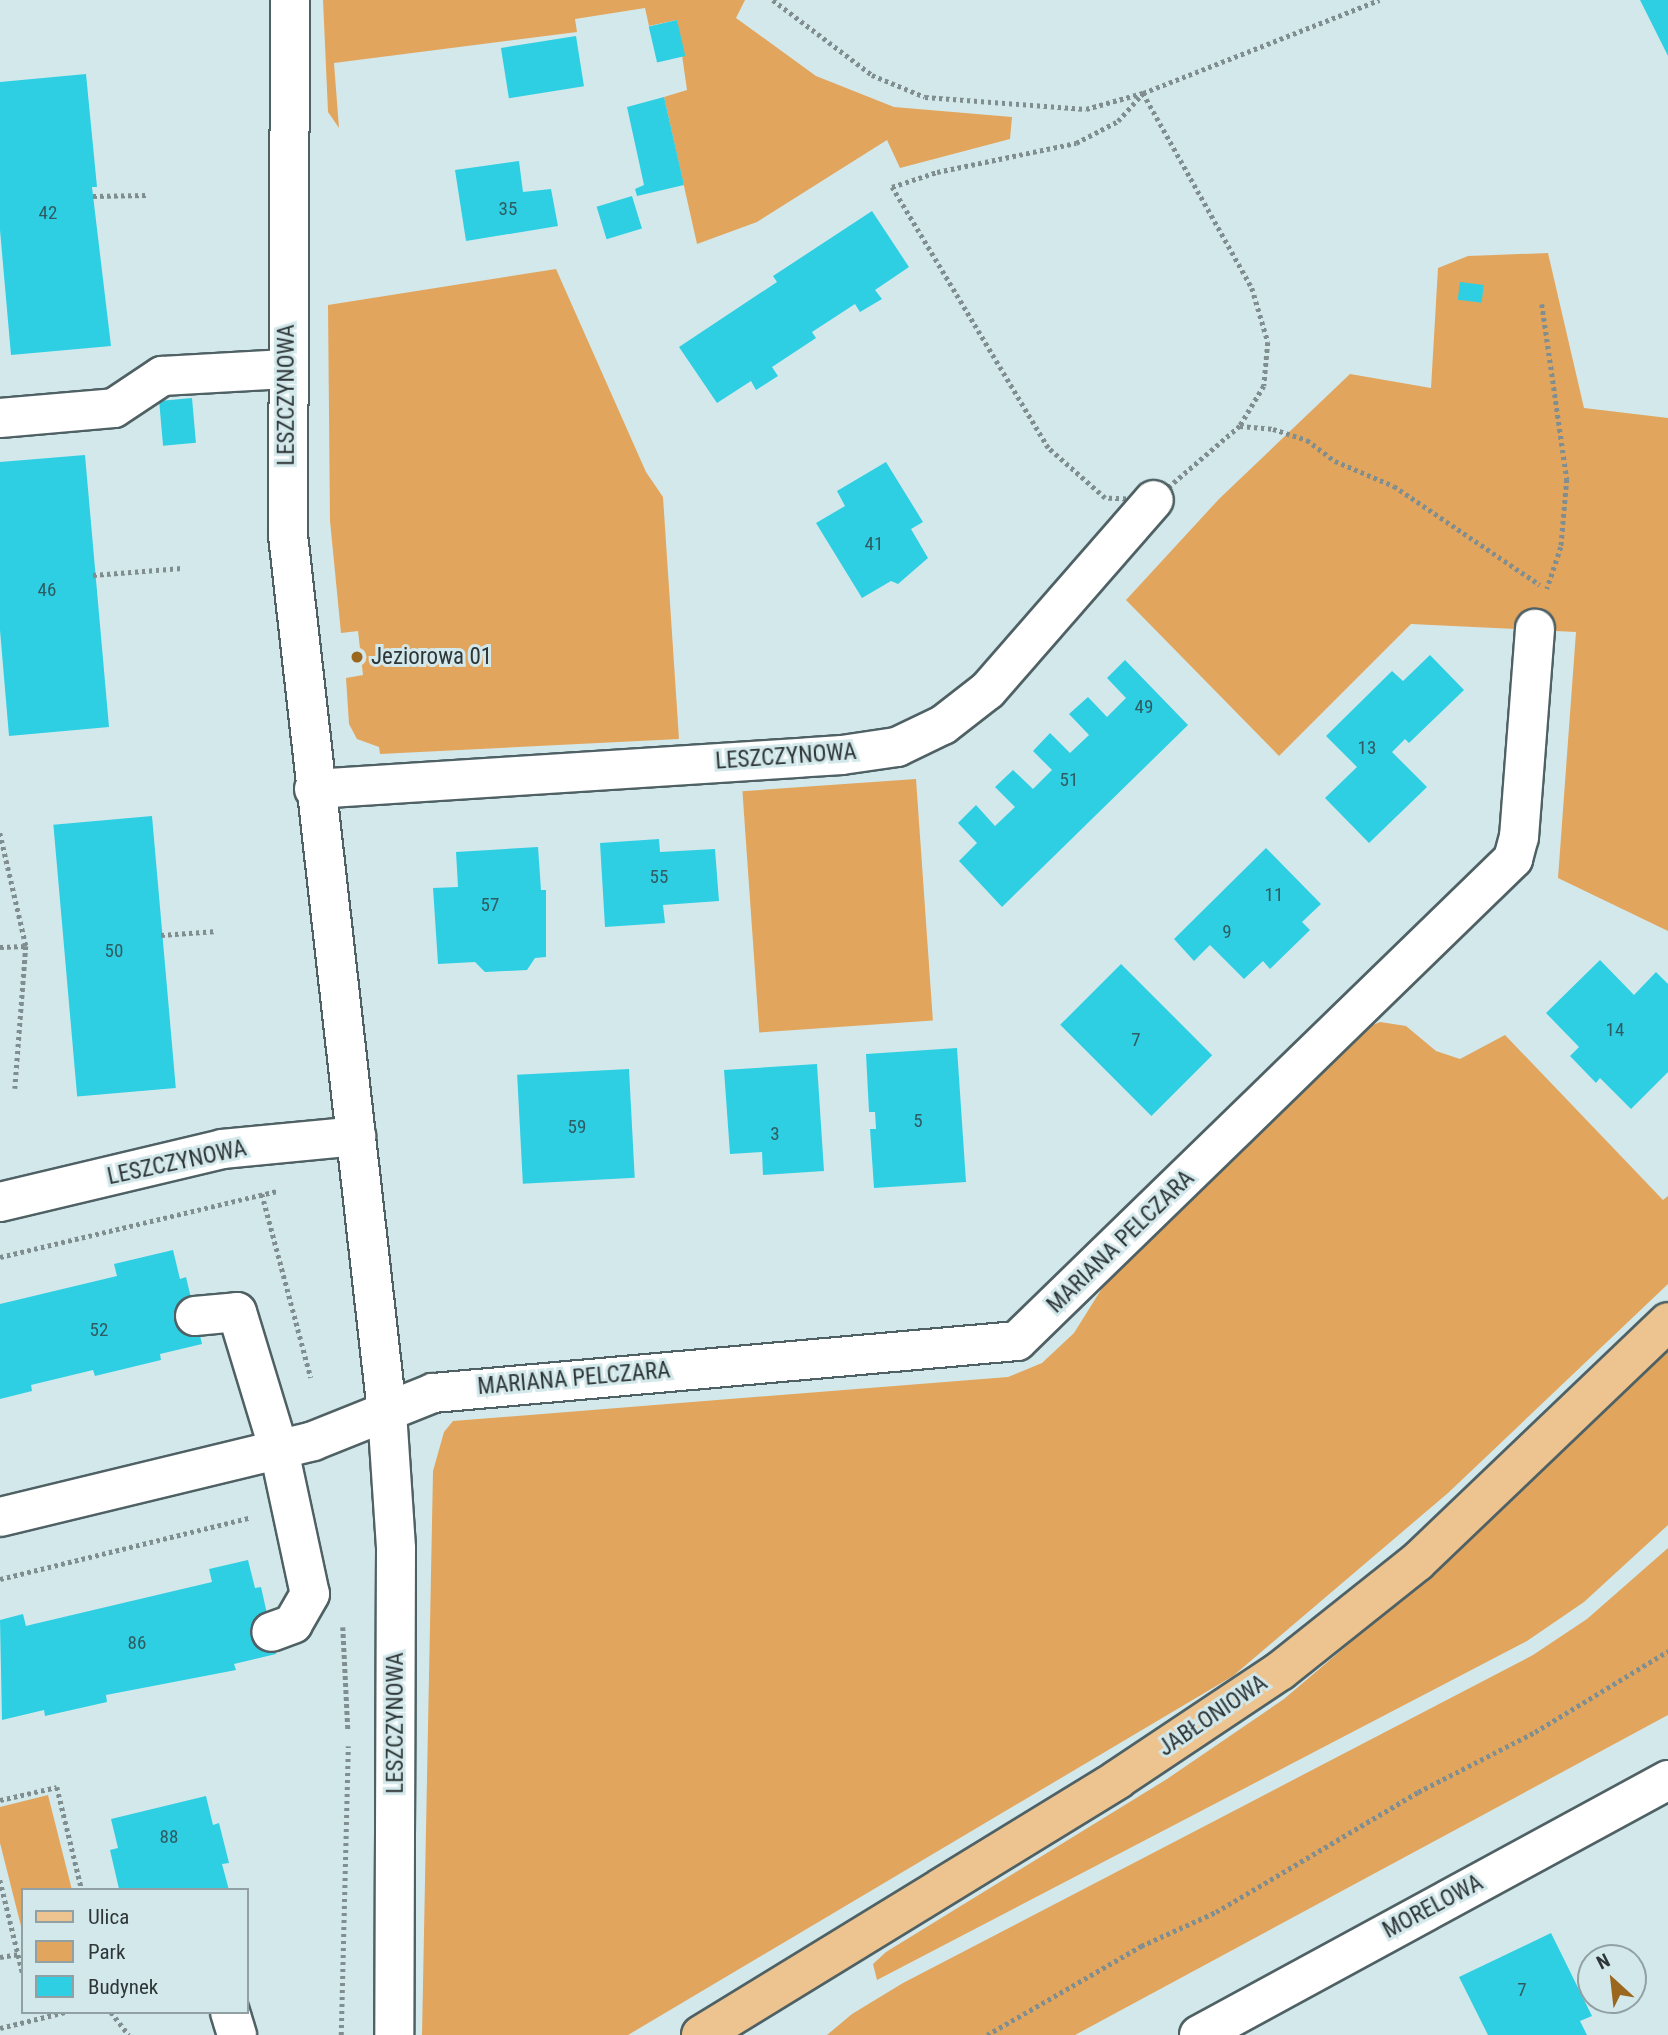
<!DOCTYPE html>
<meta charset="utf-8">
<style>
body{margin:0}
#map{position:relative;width:1668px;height:2035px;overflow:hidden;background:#d3e8eb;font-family:"Roboto Condensed",sans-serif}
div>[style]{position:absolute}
.green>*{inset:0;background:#e2a55d;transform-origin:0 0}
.building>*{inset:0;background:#2fcfe3;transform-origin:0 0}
.path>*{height:4.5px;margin-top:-2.25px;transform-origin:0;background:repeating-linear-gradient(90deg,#808e90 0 3.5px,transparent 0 7px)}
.roads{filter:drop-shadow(2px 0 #4f6164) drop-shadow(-2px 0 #4f6164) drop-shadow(0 2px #4f6164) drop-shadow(0 -2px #4f6164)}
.minor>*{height:38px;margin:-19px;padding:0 19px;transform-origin:19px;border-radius:19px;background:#fff}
.major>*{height:38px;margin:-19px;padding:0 19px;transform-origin:19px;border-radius:19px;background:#edc48f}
.dots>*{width:19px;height:19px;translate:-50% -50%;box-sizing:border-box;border:4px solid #d3e8eb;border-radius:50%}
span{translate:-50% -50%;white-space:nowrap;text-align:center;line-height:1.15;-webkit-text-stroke:6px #d3e8eb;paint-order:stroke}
.number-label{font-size:19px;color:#2e5c62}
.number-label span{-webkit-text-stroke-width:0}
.street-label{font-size:23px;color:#2e3637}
.poi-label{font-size:23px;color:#2e3637}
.left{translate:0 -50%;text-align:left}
.legend{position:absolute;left:21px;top:1888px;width:228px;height:126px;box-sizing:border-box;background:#d3e8eb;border:2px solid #91a1a3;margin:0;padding:9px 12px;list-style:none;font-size:21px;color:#2e3637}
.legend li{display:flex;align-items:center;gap:14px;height:35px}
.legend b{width:35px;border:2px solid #91a1a3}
.north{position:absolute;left:1577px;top:1944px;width:70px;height:70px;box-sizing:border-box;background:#d3e8eb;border:2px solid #91a1a3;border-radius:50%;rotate:333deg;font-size:19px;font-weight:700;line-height:28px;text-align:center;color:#2e3637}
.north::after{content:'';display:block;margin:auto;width:24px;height:32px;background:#9b661e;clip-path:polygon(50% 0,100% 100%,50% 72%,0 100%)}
</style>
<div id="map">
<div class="green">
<i style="clip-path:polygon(323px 0,745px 0,736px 18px,816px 76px,894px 107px,1012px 117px,1010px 139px,900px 168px,887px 140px,757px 222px,697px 244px,664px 97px,687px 90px,677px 20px,649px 26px,645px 8px,575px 19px,577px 32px,334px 63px,339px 128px,328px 112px)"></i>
<i style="clip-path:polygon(1548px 253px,1584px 408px,1668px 418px,1668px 931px,1558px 878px,1576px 632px,1411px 624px,1279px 756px,1126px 600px,1219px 499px,1350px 374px,1431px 388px,1438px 268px,1468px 256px)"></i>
<i style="clip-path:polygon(556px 269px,646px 472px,663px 497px,679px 739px,380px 754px,379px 747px,357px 739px,349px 724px,346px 678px,363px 675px,358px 631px,341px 633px,330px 521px,328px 305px)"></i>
<i style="left:916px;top:779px;width:242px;height:174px;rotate:86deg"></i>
<i style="clip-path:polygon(1380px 1022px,1406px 1026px,1436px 1051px,1460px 1059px,1505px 1035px,1663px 1200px,1668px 1196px,1668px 1284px,1448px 1493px,1233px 1676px,628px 2035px,422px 2035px,433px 1471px,444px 1432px,453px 1421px,1008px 1377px,1042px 1363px,1074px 1333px,1116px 1266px,1352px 1034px)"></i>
<i style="clip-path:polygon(1668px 1349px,1668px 1525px,1584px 1602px,1527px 1641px,877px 1980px,873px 1964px,886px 1952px,1167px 1779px,1284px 1699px,1459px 1550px)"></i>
<i style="clip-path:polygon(1668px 1548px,1668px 1715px,1075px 2035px,827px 2035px,852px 2014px,903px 1983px,1533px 1655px,1587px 1619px)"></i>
<i style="clip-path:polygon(48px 1795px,72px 1890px,23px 1890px,23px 1934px,0 1843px,0 1807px)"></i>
</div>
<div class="building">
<i style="clip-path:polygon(1640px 0,1668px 0,1668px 56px)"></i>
<i style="left:677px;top:20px;width:37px;height:29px;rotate:77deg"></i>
<i style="left:576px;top:36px;width:51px;height:76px;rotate:81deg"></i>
<i style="clip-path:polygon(86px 74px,97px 187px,92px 187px,111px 346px,11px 355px,0 230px,0 82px)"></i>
<i style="clip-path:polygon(664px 97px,684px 185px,637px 196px,635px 189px,644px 185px,627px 107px)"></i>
<i style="clip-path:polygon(519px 161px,523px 192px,551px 189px,558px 226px,466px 241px,455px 170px)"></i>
<i style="left:632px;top:196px;width:34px;height:37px;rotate:73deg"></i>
<i style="clip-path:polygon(872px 211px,909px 267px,875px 290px,882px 299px,860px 312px,855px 304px,812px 332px,816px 338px,772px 367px,778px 376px,756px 390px,751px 381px,717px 403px,679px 347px,777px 282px,773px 276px)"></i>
<i style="left:1460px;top:282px;width:24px;height:18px;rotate:7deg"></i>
<i style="left:192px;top:398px;width:45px;height:33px;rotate:85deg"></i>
<i style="clip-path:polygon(85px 455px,109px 727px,9px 736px,0 630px,0 462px)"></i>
<i style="clip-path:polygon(886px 462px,923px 522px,911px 529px,928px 558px,898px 584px,891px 581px,862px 598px,816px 523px,845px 506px,837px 491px)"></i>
<i style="clip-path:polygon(1430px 655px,1464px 690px,1409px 743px,1405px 739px,1392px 752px,1427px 787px,1369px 843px,1325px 798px,1357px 767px,1326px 736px,1392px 671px,1403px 681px)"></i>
<i style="clip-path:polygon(1125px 660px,1188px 725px,1002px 907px,959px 861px,977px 843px,958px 823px,976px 805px,995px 826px,1015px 807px,995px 787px,1013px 770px,1033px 789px,1052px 770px,1033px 751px,1050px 733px,1070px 753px,1089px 735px,1069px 714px,1088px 697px,1107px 717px,1126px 698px,1107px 678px)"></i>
<i style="left:152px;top:816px;width:273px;height:99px;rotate:85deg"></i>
<i style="clip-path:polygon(659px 839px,660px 852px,715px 849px,719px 901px,663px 905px,665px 923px,605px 927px,600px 843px)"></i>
<i style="clip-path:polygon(538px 847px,541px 890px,546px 890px,546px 957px,535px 958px,527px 970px,485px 972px,475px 962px,438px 964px,433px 888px,458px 887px,456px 852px)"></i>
<i style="clip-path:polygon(1266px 848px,1321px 904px,1302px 922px,1310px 930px,1270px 969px,1263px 961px,1244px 979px,1210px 945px,1194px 961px,1174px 939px)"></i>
<i style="clip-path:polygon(1600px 960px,1634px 995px,1656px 972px,1668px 984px,1668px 1072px,1631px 1109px,1600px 1078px,1596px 1083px,1570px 1056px,1579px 1047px,1546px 1013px)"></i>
<i style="left:1121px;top:964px;width:129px;height:86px;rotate:45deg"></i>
<i style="clip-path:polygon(957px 1048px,966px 1182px,874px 1188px,870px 1129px,876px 1129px,875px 1112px,869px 1112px,866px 1054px)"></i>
<i style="clip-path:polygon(817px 1064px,824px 1171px,763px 1175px,762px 1152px,730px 1154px,724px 1070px)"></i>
<i style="left:629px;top:1069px;width:109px;height:112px;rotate:87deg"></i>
<i style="clip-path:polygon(173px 1250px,180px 1279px,186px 1277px,202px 1344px,160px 1354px,161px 1360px,95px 1376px,93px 1370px,31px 1385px,32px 1391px,0 1399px,0 1304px,117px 1276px,114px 1264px)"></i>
<i style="clip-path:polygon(248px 1560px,255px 1588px,261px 1587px,276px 1654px,234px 1664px,236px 1670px,106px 1695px,107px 1702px,45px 1716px,44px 1710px,2px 1720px,0 1620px,23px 1614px,26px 1626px,34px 1624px,212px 1582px,209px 1569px)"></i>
<i style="clip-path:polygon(206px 1796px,213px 1825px,219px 1823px,229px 1863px,222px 1864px,229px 1890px,119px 1889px,110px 1850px,118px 1848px,111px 1819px)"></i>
<i style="clip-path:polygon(1551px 1933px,1592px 2016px,1580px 2021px,1587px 2035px,1488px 2035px,1459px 1977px)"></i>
</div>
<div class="path">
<i style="left:773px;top:0;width:124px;rotate:37.1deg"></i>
<i style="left:872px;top:75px;width:57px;rotate:22.5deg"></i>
<i style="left:925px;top:97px;width:161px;rotate:4.3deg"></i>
<i style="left:1086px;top:109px;width:59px;rotate:-15.7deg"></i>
<i style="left:1143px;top:93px;width:254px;rotate:-21.5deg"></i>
<i style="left:1143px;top:93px;width:223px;rotate:60.8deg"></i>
<i style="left:1252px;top:288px;width:56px;rotate:73.5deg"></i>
<i style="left:1268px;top:342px;width:44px;rotate:95.2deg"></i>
<i style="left:1264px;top:386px;width:47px;rotate:121deg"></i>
<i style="left:1240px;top:426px;width:113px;rotate:139.3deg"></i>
<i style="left:1154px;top:500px;width:49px;rotate:-177.7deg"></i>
<i style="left:1105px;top:498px;width:76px;rotate:-138.7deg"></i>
<i style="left:1048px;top:448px;width:304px;rotate:-120.9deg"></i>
<i style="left:892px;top:187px;width:47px;rotate:-18.4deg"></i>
<i style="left:937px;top:172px;width:142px;rotate:-11.8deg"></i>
<i style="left:1076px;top:143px;width:47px;rotate:-27.6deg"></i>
<i style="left:1118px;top:121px;width:38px;rotate:-48deg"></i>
<i style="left:93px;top:196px;width:54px;rotate:-1.1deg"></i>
<i style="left:1542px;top:304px;width:177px;rotate:81.9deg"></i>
<i style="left:1567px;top:479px;width:68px;rotate:95deg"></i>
<i style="left:1561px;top:547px;width:44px;rotate:108.4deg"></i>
<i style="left:1240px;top:426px;width:33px;rotate:5deg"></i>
<i style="left:1273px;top:429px;width:36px;rotate:18deg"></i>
<i style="left:1307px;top:440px;width:35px;rotate:37deg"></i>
<i style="left:1335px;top:461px;width:64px;rotate:23deg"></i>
<i style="left:1394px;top:486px;width:176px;rotate:34.1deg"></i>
<i style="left:93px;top:575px;width:89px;rotate:-4.5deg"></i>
<i style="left:0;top:833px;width:116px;rotate:77deg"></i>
<i style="left:26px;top:946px;width:143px;rotate:94.4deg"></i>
<i style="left:161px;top:935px;width:56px;rotate:-4.1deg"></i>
<i style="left:0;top:947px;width:26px;rotate:-2deg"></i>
<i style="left:262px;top:1194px;width:190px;rotate:75.1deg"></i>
<i style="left:0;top:1257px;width:285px;rotate:-13.4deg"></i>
<i style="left:0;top:1579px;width:256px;rotate:-13.8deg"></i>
<i style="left:343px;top:1627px;width:103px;rotate:87.2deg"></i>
<i style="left:0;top:1800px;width:58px;rotate:-12.8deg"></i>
<i style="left:57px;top:1787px;width:106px;rotate:76.4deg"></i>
<i style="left:0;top:1880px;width:97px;rotate:76.3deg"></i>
<i style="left:0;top:1957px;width:18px;rotate:-9deg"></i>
<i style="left:111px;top:2012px;width:29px;rotate:52deg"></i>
<i style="left:0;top:2028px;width:67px;rotate:-13.8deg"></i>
<i style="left:341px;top:2035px;width:289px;rotate:-88.6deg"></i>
<i style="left:987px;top:2035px;width:178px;rotate:-30deg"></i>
<i style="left:1141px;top:1946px;width:82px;rotate:-24.4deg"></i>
<i style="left:1216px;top:1912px;width:235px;rotate:-30.7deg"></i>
<i style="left:1418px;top:1792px;width:131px;rotate:-27.1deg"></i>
<i style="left:1535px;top:1732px;width:156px;rotate:-31.3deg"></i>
</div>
<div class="roads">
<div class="minor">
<i style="left:290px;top:0;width:535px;rotate:90.21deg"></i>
<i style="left:288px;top:535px;width:883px;rotate:83.56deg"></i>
<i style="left:387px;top:1412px;width:137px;rotate:86.2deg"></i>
<i style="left:396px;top:1549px;width:486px;rotate:90.2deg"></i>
<i style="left:0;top:418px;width:114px;rotate:-5deg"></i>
<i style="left:114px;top:408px;width:58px;rotate:-33.7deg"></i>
<i style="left:162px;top:376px;width:124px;rotate:-3.2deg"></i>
<i style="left:314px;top:789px;width:529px;rotate:-3.68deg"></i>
<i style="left:842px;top:755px;width:56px;rotate:-8.3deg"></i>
<i style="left:897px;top:747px;width:51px;rotate:-25.6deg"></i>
<i style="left:943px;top:725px;width:57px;rotate:-37.9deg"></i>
<i style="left:988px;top:690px;width:252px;rotate:-48.9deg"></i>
<i style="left:0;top:1202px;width:228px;rotate:-13.4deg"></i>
<i style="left:222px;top:1149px;width:135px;rotate:-5.5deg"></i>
<i style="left:195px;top:1316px;width:42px;rotate:-5.4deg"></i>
<i style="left:237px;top:1312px;width:144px;rotate:73.1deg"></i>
<i style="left:279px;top:1450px;width:147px;rotate:77.9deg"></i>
<i style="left:310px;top:1594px;width:34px;rotate:120deg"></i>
<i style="left:293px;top:1624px;width:23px;rotate:160deg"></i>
<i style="left:0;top:1517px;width:322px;rotate:-13.6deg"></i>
<i style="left:313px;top:1441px;width:129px;rotate:-21.8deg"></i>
<i style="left:433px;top:1393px;width:586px;rotate:-5.09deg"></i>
<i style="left:1017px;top:1341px;width:692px;rotate:-44.18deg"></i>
<i style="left:1513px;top:859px;width:23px;rotate:-75deg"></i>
<i style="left:1519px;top:837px;width:209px;rotate:-85.6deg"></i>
<i style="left:230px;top:2012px;width:24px;rotate:73deg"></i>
<i style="left:1199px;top:2035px;width:534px;rotate:-28.53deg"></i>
</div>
<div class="major">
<i style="left:701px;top:2035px;width:489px;rotate:-31.5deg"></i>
<i style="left:1118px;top:1779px;width:195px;rotate:-33.7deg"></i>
<i style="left:1280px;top:1671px;width:175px;rotate:-38.5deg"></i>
<i style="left:1417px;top:1562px;width:347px;rotate:-43.7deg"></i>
</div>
</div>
<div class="dots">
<i style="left:357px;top:657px;background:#9b661e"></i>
</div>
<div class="number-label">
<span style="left:508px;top:209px">35</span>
<span style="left:48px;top:213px">42</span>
<span style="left:874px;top:544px">41</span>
<span style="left:47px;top:590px">46</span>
<span style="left:1144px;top:707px">49</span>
<span style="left:1367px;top:748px">13</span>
<span style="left:1069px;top:780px">51</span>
<span style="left:659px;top:877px">55</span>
<span style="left:1274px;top:895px">11</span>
<span style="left:490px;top:905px">57</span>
<span style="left:1227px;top:932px">9</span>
<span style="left:114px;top:951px">50</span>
<span style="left:1615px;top:1030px">14</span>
<span style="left:1136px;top:1040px">7</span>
<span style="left:918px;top:1121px">5</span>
<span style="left:577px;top:1127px">59</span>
<span style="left:775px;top:1134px">3</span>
<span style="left:99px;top:1330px">52</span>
<span style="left:137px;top:1643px">86</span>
<span style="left:169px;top:1837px">88</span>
<span style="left:1522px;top:1990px">7</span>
</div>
<div class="street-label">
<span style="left:287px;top:395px;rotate:-90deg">LESZCZYNOWA</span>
<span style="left:786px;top:757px;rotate:-4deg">LESZCZYNOWA</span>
<span style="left:177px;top:1163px;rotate:-12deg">LESZCZYNOWA</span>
<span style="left:1121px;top:1242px;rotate:-44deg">MARIANA PELCZARA</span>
<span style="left:574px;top:1379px;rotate:-5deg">MARIANA PELCZARA</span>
<span style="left:1213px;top:1716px;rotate:-34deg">JABŁONIOWA</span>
<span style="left:396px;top:1723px;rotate:-90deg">LESZCZYNOWA</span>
<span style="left:1433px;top:1907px;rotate:-28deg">MORELOWA</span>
</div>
<div class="poi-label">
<span class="left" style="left:371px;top:657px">Jeziorowa 01</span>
</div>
<ul class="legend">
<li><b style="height:9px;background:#edc48f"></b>Ulica</li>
<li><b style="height:19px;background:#e2a55d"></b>Park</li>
<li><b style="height:19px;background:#2fcfe3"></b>Budynek</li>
</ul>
<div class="north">N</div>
</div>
